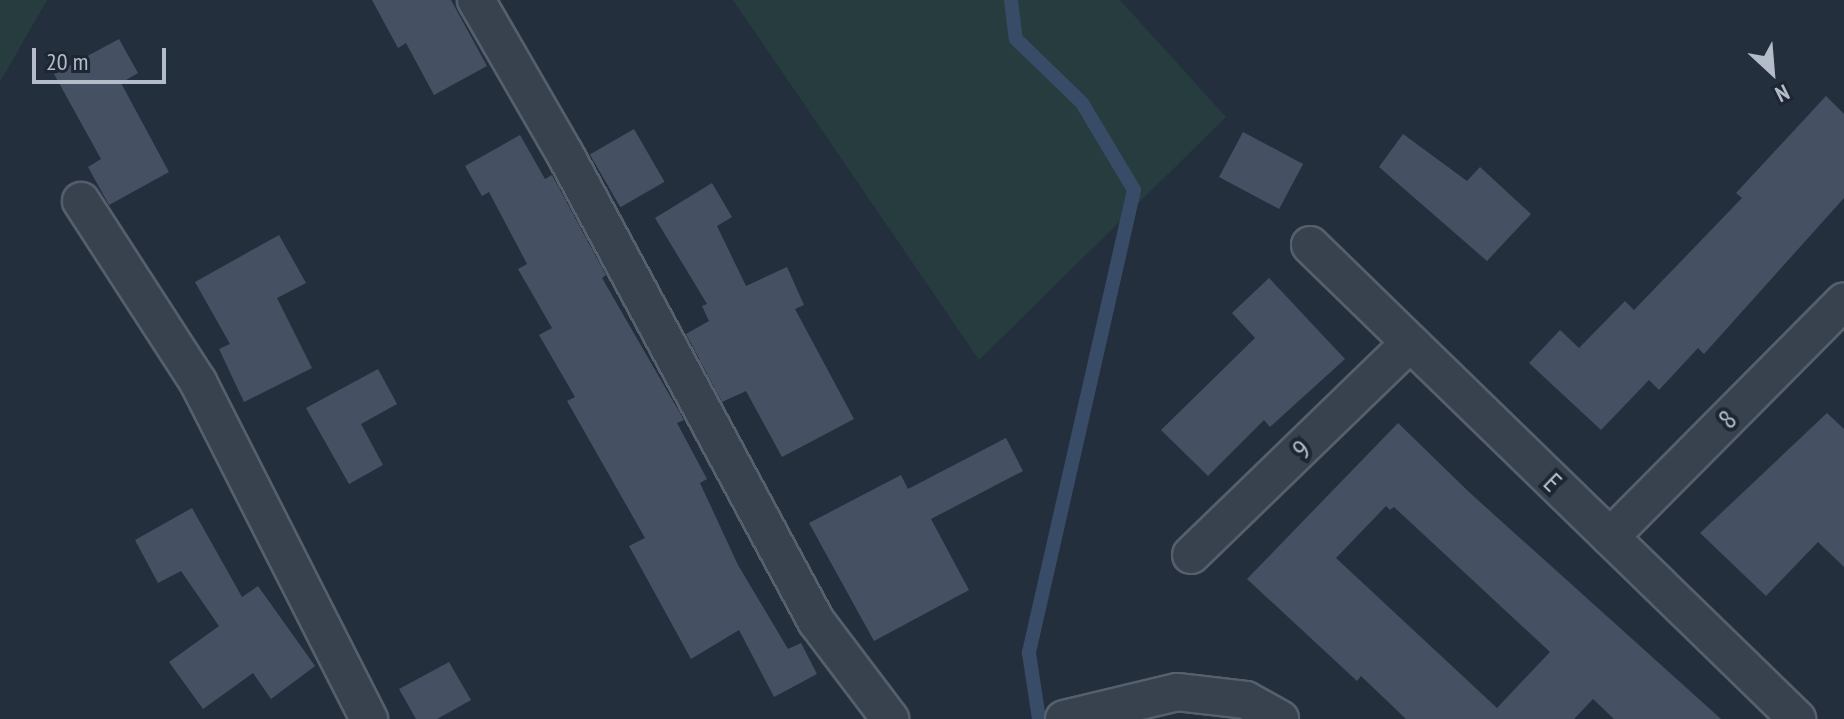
<!DOCTYPE html>
<style>
body{margin:0}
#map{position:relative;width:1844px;height:719px;overflow:hidden;background:#242f3e;font-family:"PT Sans Narrow",sans-serif}
div>[style]{position:absolute}
.green>*{inset:0;background:#263c3f}
.stream>*{height:14px;margin:-7px;padding:0 7px;transform-origin:7px;border-radius:7px;background:#394c67}
.building>*{inset:0;background:#455162;transform-origin:0 0}
.roads{filter:drop-shadow(2px 0 #565f6c) drop-shadow(-2px 0 #565f6c) drop-shadow(0 2px #565f6c) drop-shadow(0 -2px #565f6c)}
.street>*{height:36px;margin:-18px;padding:0 18px;transform-origin:18px;border-radius:18px;background:#38414e}
span{translate:-50% -50%;white-space:nowrap;text-align:center;line-height:1.15;-webkit-text-stroke:8px #1d2633;paint-order:stroke}
.street-label{font-size:28px;color:#b4bcc9}
.north{position:absolute;left:1732px;top:32px;width:80px;height:80px;-webkit-text-stroke:6px #1d2633;paint-order:stroke;rotate:154deg;font-size:22px;font-weight:700;line-height:32px;text-align:center;color:#b4bcc9}
.north::after{content:'';display:block;margin:auto;width:28px;height:36px;background:#b4bcc9;clip-path:polygon(50% 0,100% 100%,50% 72%,0 100%)}
.scale{position:absolute;left:32px;top:48px;width:134px;height:36px;box-sizing:border-box;border:4px solid #b4bcc9;border-top:0;padding-left:10px;font-size:24px;line-height:28px;white-space:nowrap;color:#b4bcc9;-webkit-text-stroke:6px #1d2633;paint-order:stroke}
</style>
<div id="map">
<div class="green">
<i style="clip-path:polygon(0 0,47px 0,0 82px)"></i>
<i style="clip-path:polygon(733px 0,1120px 0,1226px 117px,979px 360px)"></i>
</div>
<div class="stream">
<i style="left:1011px;top:0;width:39px;rotate:83deg"></i>
<i style="left:1016px;top:39px;width:92px;rotate:44.1deg"></i>
<i style="left:1082px;top:103px;width:101px;rotate:59.1deg"></i>
<i style="left:1134px;top:190px;width:475px;rotate:102.8deg"></i>
<i style="left:1029px;top:653px;width:67px;rotate:81.4deg"></i>
</div>
<div class="building">
<i style="clip-path:polygon(372px 0,451px 0,487px 66px,434px 95px,406px 43px,398px 48px)"></i>
<i style="clip-path:polygon(119px 39px,138px 73px,121px 83px,169px 172px,109px 205px,88px 167px,101px 159px,54px 74px)"></i>
<i style="clip-path:polygon(1826px 96px,1844px 114px,1844px 198px,1704px 354px,1698px 348px,1659px 390px,1649px 380px,1601px 430px,1529px 363px,1560px 330px,1579px 348px,1625px 301px,1634px 310px,1742px 198px,1736px 193px)"></i>
<i style="left:634px;top:129px;width:61px;height:51px;rotate:60deg"></i>
<i style="left:1243px;top:132px;width:68px;height:51px;rotate:28deg"></i>
<i style="clip-path:polygon(1403px 134px,1467px 181px,1480px 167px,1531px 214px,1487px 261px,1379px 167px)"></i>
<i style="clip-path:polygon(520px 135px,545px 179px,552px 175px,606px 275px,602px 278px,684px 420px,677px 423px,707px 479px,700px 483px,738px 565px,788px 649px,801px 643px,817px 674px,774px 697px,739px 630px,691px 659px,629px 546px,645px 538px,567px 401px,575px 397px,539px 335px,552px 328px,518px 269px,527px 264px,489px 192px,482px 196px,465px 166px)"></i>
<i style="clip-path:polygon(712px 183px,732px 217px,717px 226px,746px 286px,787px 267px,804px 305px,795px 309px,854px 419px,782px 457px,746px 391px,722px 402px,686px 334px,709px 321px,702px 306px,707px 304px,655px 218px)"></i>
<i style="clip-path:polygon(279px 235px,306px 283px,277px 298px,312px 368px,244px 402px,219px 349px,230px 344px,195px 282px)"></i>
<i style="clip-path:polygon(1269px 278px,1345px 359px,1270px 427px,1264px 420px,1208px 476px,1161px 430px,1255px 338px,1232px 313px)"></i>
<i style="clip-path:polygon(378px 369px,397px 404px,361px 424px,383px 465px,349px 484px,306px 408px)"></i>
<i style="clip-path:polygon(1827px 413px,1844px 429px,1844px 567px,1818px 542px,1766px 596px,1700px 533px)"></i>
<i style="clip-path:polygon(evenodd,1398px 423px,1470px 493px,1721px 719px,1614px 719px,1593px 699px,1574px 719px,1406px 719px,1361px 676px,1357px 681px,1247px 579px,1398px 423px,1386px 506px,1390px 510px,1394px 507px,1550px 652px,1497px 708px,1336px 558px,1386px 506px)"></i>
<i style="clip-path:polygon(1006px 438px,1023px 471px,931px 519px,969px 590px,874px 641px,809px 523px,901px 475px,908px 489px)"></i>
<i style="clip-path:polygon(192px 508px,242px 597px,258px 586px,315px 666px,271px 699px,253px 673px,203px 709px,169px 662px,219px 626px,181px 571px,158px 583px,135px 540px)"></i>
<i style="clip-path:polygon(449px 662px,471px 700px,437px 719px,416px 719px,399px 689px)"></i>
</div>
<div class="roads">
<div class="street">
<i style="left:476px;top:0;width:178px;rotate:60deg"></i>
<i style="left:565px;top:154px;width:530px;rotate:61.74deg"></i>
<i style="left:816px;top:621px;width:123px;rotate:52.9deg"></i>
<i style="left:81px;top:201px;width:216px;rotate:57.1deg"></i>
<i style="left:198px;top:382px;width:378px;rotate:63.1deg"></i>
<i style="left:1310px;top:245px;width:680px;rotate:44.22deg"></i>
<i style="left:1610px;top:537px;width:332px;rotate:-45.2deg"></i>
<i style="left:1191px;top:555px;width:305px;rotate:-44.1deg"></i>
<i style="left:1064px;top:719px;width:116px;rotate:-13.4deg"></i>
<i style="left:1177px;top:692px;width:69px;rotate:6.6deg"></i>
<i style="left:1246px;top:700px;width:39px;rotate:29deg"></i>
</div>
</div>
<div class="street-label">
<span style="left:1727px;top:419px;rotate:-45deg">8</span>
<span style="left:1301px;top:449px;rotate:-44deg">9</span>
<span style="left:1553px;top:482px;rotate:44deg">E</span>
</div>
<div class="north">N</div>
<div class="scale">20 m</div>
</div>
